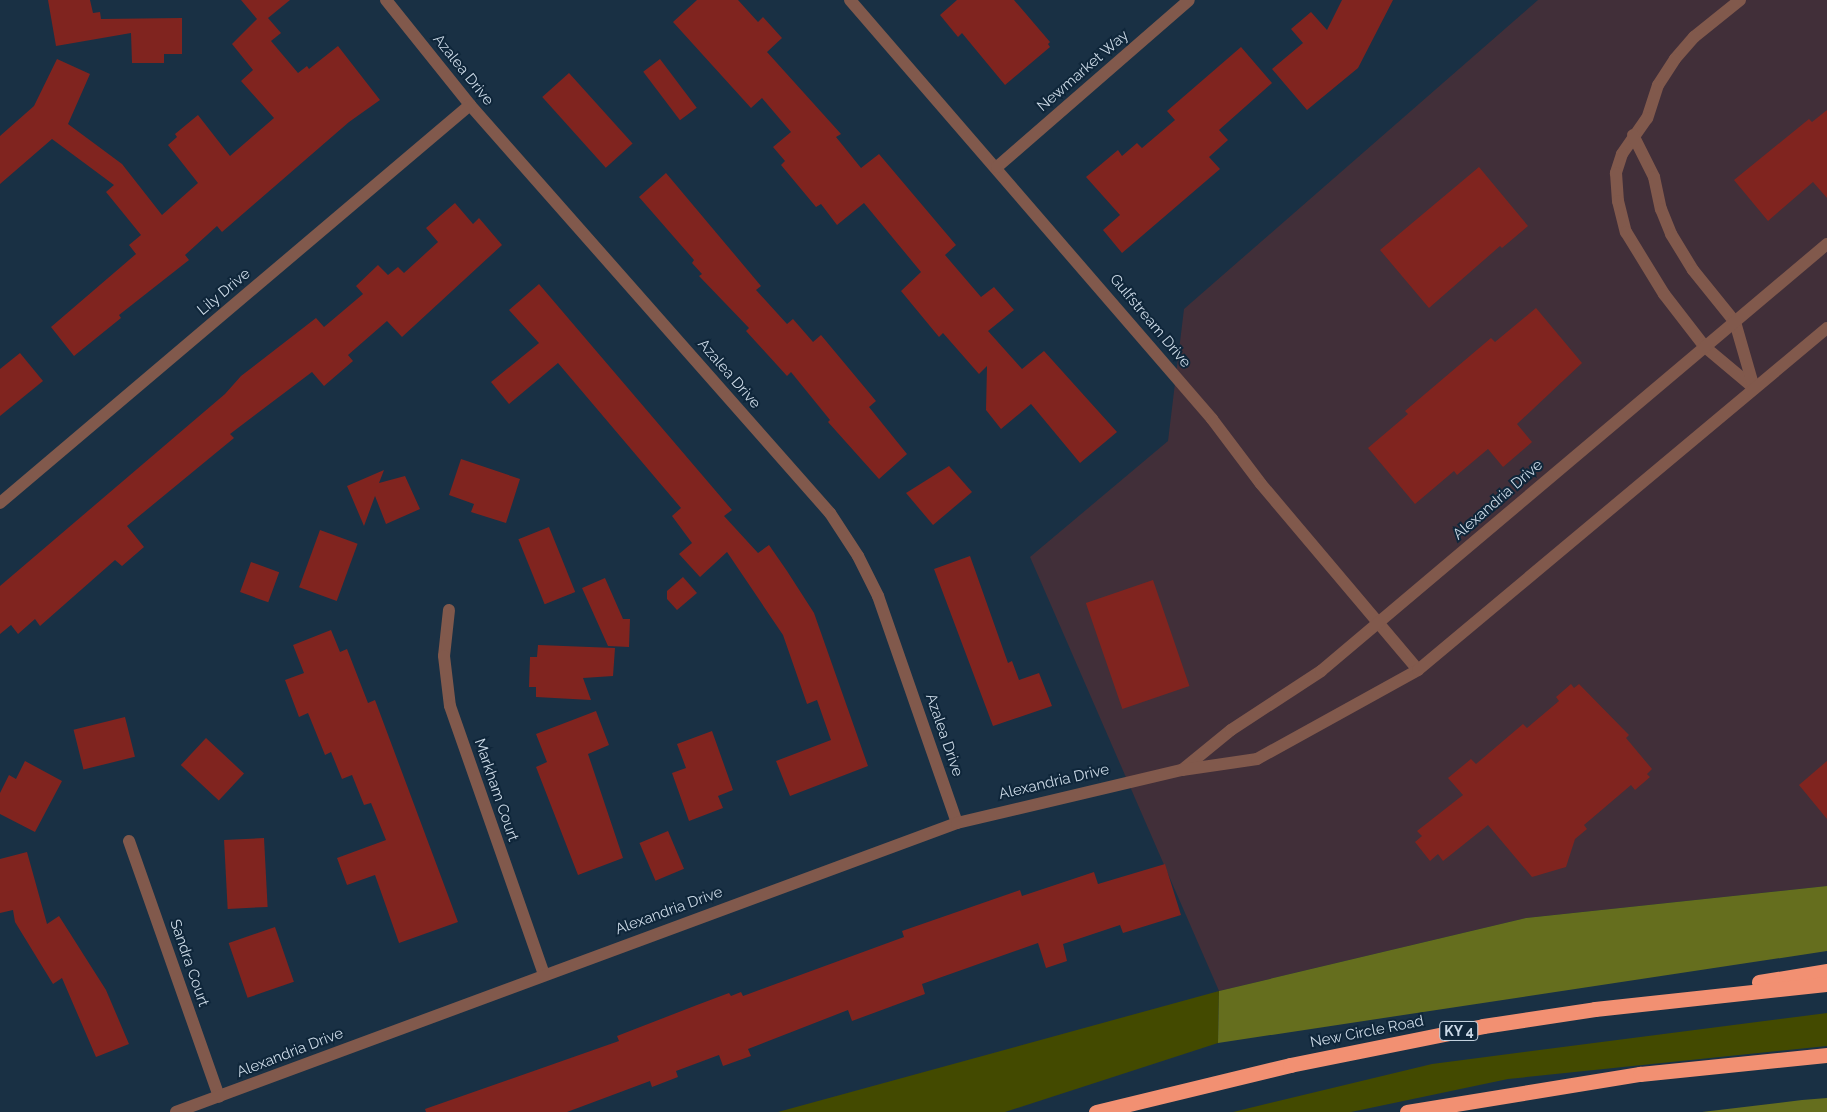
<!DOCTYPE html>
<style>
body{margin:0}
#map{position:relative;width:1827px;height:1112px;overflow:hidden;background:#193044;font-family:Raleway,sans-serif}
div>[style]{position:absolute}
.commercial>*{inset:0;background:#412f39}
.green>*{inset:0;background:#434a00}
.forest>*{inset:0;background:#656e1e}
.building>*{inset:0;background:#80241f;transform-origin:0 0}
.minor>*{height:12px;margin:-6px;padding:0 6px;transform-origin:6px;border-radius:6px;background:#81594c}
.tertiary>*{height:12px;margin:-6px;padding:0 6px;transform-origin:6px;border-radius:6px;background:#81594c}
.motorway>*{height:15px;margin:-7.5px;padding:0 7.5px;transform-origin:7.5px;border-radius:7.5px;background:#f29072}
span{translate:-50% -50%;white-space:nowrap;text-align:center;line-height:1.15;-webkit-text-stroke:4px #0f263a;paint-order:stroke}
.shield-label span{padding:1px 4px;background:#0f263a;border:1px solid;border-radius:4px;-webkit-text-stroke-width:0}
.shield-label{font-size:14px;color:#cbd9e6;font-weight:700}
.street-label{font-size:15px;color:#cbd9e6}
</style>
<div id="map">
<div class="commercial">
<i style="clip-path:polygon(1538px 0,1827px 0,1827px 886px,1526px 918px,1219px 991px,1030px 557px,1168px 441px,1184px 309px)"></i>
</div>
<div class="green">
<i style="clip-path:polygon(1219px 991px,1218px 1043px,1005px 1112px,778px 1112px)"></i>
<i style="clip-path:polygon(1827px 1013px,1827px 1046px,1508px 1079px,1351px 1112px,1233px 1112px,1432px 1064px)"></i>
</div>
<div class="forest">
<i style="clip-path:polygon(1827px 886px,1827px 951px,1218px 1043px,1219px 991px,1526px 918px)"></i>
<i style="clip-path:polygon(1827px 1098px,1827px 1112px,1702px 1112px,1802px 1100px)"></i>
</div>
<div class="building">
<i style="clip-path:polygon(48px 0,90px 0,93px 13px,100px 12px,101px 19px,182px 18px,182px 54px,164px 54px,164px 63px,132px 63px,131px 33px,56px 46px)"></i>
<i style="clip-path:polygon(241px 0,290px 0,268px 18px,281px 33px,271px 41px,298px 73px,307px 66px,309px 69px,338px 46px,380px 100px,349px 122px,222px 232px,217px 226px,185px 255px,189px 260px,119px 315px,121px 318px,74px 356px,51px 327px,136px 254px,129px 245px,141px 235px,106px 192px,114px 185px,52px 139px,0 184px,0 136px,34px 106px,57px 59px,90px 74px,68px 124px,122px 164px,162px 215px,198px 183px,168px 145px,177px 137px,175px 134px,198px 115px,230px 156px,274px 118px,241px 81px,253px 70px,232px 44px,257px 19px)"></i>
<i style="clip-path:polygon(697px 0,738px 0,758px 22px,763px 17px,782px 38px,767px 52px,841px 134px,836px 137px,861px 168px,879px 154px,956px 245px,945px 255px,981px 297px,994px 287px,1014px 310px,988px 331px,1022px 369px,1044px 351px,1117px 432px,1080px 463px,1031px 404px,1001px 429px,986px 410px,987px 366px,979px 374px,943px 333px,939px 337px,901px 291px,921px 272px,864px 203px,837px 225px,821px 204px,816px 207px,781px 165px,785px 161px,773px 147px,791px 132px,762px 98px,751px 108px,673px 22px)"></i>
<i style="clip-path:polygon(957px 0,1014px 0,1050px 42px,1048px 44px,1050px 47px,1005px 85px,962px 33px,958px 37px,940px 15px)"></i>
<i style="clip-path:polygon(1342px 0,1393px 0,1358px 68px,1307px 110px,1272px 69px,1303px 43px,1291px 29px,1311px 12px,1327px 30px)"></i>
<i style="clip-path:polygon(1241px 47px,1272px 83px,1219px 130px,1228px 140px,1209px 157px,1220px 169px,1122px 253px,1103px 230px,1120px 215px,1086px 177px,1118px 150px,1122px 156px,1137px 143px,1142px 148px,1175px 120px,1167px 111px)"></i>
<i style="left:660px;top:59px;width:61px;height:21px;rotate:53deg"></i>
<i style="left:569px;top:73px;width:95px;height:36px;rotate:48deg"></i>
<i style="clip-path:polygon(1827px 110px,1827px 198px,1813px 182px,1768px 221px,1734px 180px,1809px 119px,1812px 122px)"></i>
<i style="clip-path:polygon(1479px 167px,1528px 226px,1502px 248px,1500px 246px,1429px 308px,1380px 250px)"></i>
<i style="clip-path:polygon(666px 173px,761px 286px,756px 290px,787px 324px,793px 319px,813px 342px,821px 335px,876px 401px,869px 407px,907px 454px,879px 479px,828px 422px,830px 420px,791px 372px,787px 376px,746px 331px,749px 328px,699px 276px,702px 274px,692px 263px,694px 260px,639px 197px)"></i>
<i style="clip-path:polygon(455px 203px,473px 224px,479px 218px,502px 245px,402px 337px,387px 321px,348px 355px,353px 361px,324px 386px,312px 372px,230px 434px,234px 438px,127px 526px,144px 547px,122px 566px,115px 560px,40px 626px,35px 619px,18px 634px,11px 625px,0 634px,0 586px,225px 394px,241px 376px,316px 318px,324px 327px,363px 294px,356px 286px,378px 265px,388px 275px,398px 267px,404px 273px,438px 242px,426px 228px)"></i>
<i style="clip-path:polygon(539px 284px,732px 510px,724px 516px,758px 553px,769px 545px,787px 571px,814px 613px,868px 766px,790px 796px,776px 761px,831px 740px,817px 700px,807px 704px,783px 635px,727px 552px,700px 577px,679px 554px,692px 543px,672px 516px,681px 508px,558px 363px,509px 404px,491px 382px,539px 343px,509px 310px)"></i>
<i style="clip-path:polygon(1536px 308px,1582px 363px,1517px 424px,1532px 442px,1503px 467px,1488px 449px,1457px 475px,1454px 471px,1415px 504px,1368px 448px,1408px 414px,1405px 411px,1491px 338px,1495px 342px)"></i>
<i style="clip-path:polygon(20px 353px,43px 381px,0 416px,0 369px)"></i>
<i style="clip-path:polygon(461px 459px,520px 479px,506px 523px,471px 512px,474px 504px,449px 495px)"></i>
<i style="clip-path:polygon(949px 466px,972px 492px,933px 525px,906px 493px)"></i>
<i style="clip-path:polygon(384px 470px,379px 483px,405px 476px,420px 509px,386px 524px,375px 496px,364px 526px,347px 486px)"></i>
<i style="left:549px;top:527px;width:70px;height:33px;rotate:68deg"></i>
<i style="left:320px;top:530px;width:40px;height:61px;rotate:20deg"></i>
<i style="clip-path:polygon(970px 556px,1008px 663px,1012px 661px,1019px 680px,1039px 673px,1052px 706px,993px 726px,934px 569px)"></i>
<i style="left:251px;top:562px;width:30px;height:32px;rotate:20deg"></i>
<i style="clip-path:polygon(683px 577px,697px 593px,677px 610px,667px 599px,667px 591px)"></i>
<i style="clip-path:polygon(605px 578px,623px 619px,630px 619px,629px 647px,608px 646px,582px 588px)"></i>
<i style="left:1153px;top:580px;width:112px;height:71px;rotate:71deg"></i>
<i style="clip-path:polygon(331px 630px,340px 652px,347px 649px,368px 703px,375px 700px,458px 922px,399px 943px,375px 875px,347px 885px,337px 858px,386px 840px,371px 803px,364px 805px,352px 775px,342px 779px,331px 752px,325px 755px,308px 713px,299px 717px,285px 680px,304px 673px,293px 645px)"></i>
<i style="clip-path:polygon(538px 645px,615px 648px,613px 676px,583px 678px,591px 700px,536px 697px,536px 687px,529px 687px,530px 657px,537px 657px)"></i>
<i style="clip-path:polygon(1571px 684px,1574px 688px,1579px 684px,1629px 735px,1626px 738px,1652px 769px,1647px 774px,1650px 777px,1635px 790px,1631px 785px,1584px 825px,1587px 829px,1575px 839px,1566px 867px,1532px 877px,1488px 825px,1443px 861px,1438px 854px,1430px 861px,1415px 842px,1422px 836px,1417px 831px,1463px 795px,1448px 778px,1471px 759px,1476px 764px,1523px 724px,1527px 728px,1559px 701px,1556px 697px)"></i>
<i style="clip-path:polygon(596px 711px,609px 745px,588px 754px,623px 858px,578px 875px,536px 767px,547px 762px,536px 734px)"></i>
<i style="left:125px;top:717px;width:41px;height:53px;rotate:76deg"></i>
<i style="clip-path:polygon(712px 731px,733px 790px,718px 796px,723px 808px,689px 821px,672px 773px,686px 768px,677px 744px)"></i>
<i style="left:206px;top:738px;width:52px;height:37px;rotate:43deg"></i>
<i style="clip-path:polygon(25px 761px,62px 781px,35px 832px,0 814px,0 793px,9px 775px,16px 779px)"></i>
<i style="clip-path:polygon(1827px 761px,1827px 819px,1799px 785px)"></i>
<i style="left:668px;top:831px;width:41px;height:31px;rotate:67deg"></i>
<i style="left:264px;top:838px;width:69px;height:40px;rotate:87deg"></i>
<i style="clip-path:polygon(27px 852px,47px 924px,59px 916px,106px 990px,129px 1044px,96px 1057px,62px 978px,53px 984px,15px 922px,13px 910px,0 913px,0 859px)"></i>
<i style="clip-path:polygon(1165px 864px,1181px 915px,1123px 933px,1120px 925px,1063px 944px,1067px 961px,1046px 968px,1038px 943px,922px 984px,925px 994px,852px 1021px,848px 1010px,748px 1049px,751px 1056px,723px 1066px,719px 1055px,676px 1071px,678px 1077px,652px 1087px,650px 1081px,567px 1112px,426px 1112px,425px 1109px,619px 1041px,617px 1036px,697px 1005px,729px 993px,731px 996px,741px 992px,743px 996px,904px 937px,902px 931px,1020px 890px,1022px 896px,1094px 872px,1098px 884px)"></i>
<i style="left:275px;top:927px;width:58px;height:49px;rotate:71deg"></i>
</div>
<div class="minor">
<i style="left:386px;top:0;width:134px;rotate:51.3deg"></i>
<i style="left:470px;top:105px;width:544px;rotate:48.58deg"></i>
<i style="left:830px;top:513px;width:51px;rotate:56.9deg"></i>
<i style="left:858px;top:556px;width:45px;rotate:63.4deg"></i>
<i style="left:878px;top:596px;width:240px;rotate:70.8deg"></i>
<i style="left:850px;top:0;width:554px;rotate:49.17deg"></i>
<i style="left:1212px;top:419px;width:81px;rotate:53deg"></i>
<i style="left:1261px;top:484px;width:243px;rotate:49.8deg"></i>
<i style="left:1740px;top:0;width:59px;rotate:141.2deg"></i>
<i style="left:1694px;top:37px;width:29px;rotate:131deg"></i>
<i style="left:1675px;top:59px;width:31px;rotate:123deg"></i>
<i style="left:1658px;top:85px;width:35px;rotate:108deg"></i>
<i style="left:1647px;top:118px;width:44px;rotate:124.8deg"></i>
<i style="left:1622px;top:154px;width:20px;rotate:108deg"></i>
<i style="left:1616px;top:173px;width:28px;rotate:86deg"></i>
<i style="left:1618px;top:201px;width:32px;rotate:76deg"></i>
<i style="left:1626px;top:232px;width:73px;rotate:58.5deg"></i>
<i style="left:1664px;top:294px;width:67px;rotate:52.3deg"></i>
<i style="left:1705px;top:347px;width:64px;rotate:39.9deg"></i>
<i style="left:1633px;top:135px;width:47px;rotate:63.4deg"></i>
<i style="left:1654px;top:177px;width:33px;rotate:78deg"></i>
<i style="left:1661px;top:209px;width:27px;rotate:68deg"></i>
<i style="left:1671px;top:234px;width:42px;rotate:58.6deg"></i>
<i style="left:1693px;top:270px;width:67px;rotate:51.1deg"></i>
<i style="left:1735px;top:322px;width:69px;rotate:73.9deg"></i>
<i style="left:997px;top:167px;width:254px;rotate:-41deg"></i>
<i style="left:0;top:503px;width:616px;rotate:-40.26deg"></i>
<i style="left:449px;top:610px;width:46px;rotate:96.2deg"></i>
<i style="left:444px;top:656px;width:50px;rotate:83.2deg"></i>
<i style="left:450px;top:706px;width:285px;rotate:70.7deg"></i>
<i style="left:129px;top:841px;width:271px;rotate:70.6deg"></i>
</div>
<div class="tertiary">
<i style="left:1182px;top:770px;width:63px;rotate:-39.2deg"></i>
<i style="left:1231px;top:730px;width:108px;rotate:-33.2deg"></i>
<i style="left:1321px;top:671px;width:662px;rotate:-40.16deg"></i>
<i style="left:176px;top:1112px;width:833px;rotate:-20.31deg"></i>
<i style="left:957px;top:823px;width:231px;rotate:-13.3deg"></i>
<i style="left:1182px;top:770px;width:76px;rotate:-8.3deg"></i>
<i style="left:1257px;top:759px;width:184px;rotate:-28.9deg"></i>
<i style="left:1418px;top:670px;width:533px;rotate:-39.9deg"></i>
</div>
<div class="motorway">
<i style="left:1759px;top:982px;width:69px;rotate:-9.2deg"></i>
<i style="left:1096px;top:1112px;width:200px;rotate:-13.6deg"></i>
<i style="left:1290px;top:1065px;width:197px;rotate:-11.4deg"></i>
<i style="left:1483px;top:1026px;width:113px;rotate:-8.6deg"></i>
<i style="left:1595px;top:1009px;width:233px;rotate:-6.2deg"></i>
<i style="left:1407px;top:1112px;width:236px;rotate:-9.3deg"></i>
<i style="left:1640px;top:1074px;width:188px;rotate:-5.8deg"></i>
</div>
<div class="shield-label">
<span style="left:1459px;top:1031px">KY 4</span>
</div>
<div class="street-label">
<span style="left:463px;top:70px;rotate:51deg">Azalea Drive</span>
<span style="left:1083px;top:71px;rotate:-41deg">Newmarket Way</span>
<span style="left:224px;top:292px;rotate:-40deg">Lily Drive</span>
<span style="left:1150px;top:321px;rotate:50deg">Gulfstream Drive</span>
<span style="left:729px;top:374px;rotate:49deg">Azalea Drive</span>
<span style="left:1498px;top:500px;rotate:-41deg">Alexandria Drive</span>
<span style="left:944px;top:735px;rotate:71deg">Azalea Drive</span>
<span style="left:1054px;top:782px;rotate:-13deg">Alexandria Drive</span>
<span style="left:496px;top:790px;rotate:71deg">Markham Court</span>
<span style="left:669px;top:911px;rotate:-20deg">Alexandria Drive</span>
<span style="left:189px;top:963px;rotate:71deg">Sandra Court</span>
<span style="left:1367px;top:1032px;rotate:-11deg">New Circle Road</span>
<span style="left:290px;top:1053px;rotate:-21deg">Alexandria Drive</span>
</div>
</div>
